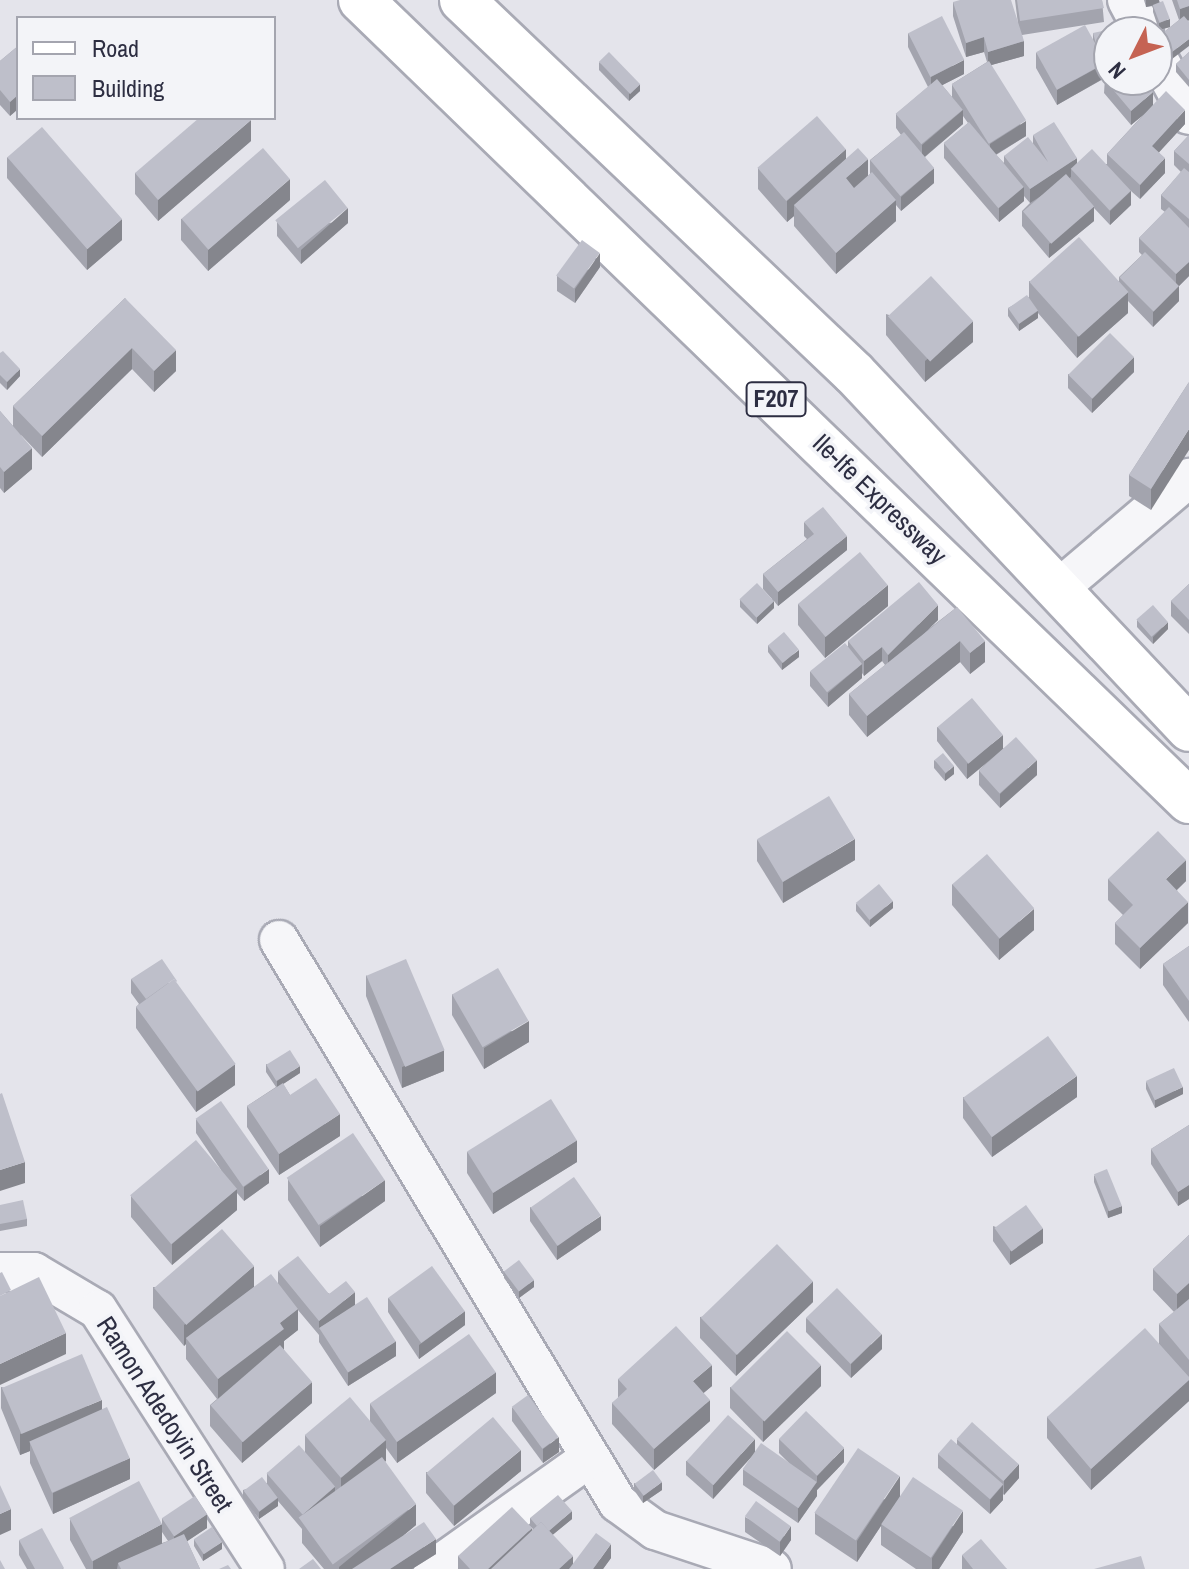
<!DOCTYPE html>
<style>
body{margin:0}
#map{position:relative;width:1189px;height:1569px;overflow:hidden;background:#e4e4eb;font-family:"Archivo Narrow",sans-serif}
div>[style]{position:absolute}
.roads{filter:drop-shadow(2px 0 #a9aab5) drop-shadow(-2px 0 #a9aab5) drop-shadow(0 2px #a9aab5) drop-shadow(0 -2px #a9aab5)}
.minor>*{height:38px;margin:-19px;padding:0 19px;transform-origin:19px;border-radius:19px;background:#f6f6f9}
.major>*{height:44px;margin:-22px;padding:0 22px;transform-origin:22px;border-radius:22px;background:#fff}
.wall>*{inset:0;background:#a3a4ae}
.shaded-wall>*{inset:0;background:#85868d}
.building>*{inset:0;background:#bebfca;transform-origin:0 0}
span{translate:-50% -50%;white-space:nowrap;text-align:center;line-height:1.15;-webkit-text-stroke:7px #f3f4f8;paint-order:stroke}
.shield-label span{padding:2px 6px;background:#f3f4f8;border:2px solid;border-radius:6px;-webkit-text-stroke-width:0}
.shield-label{font-size:24px;color:#2d2e42;font-weight:700}
.street-label{font-size:26px;color:#2d2e42}
.legend{position:absolute;left:16px;top:16px;width:260px;height:104px;box-sizing:border-box;background:#f3f4f8;border:2px solid #a4a5af;margin:0;padding:10px 14px;list-style:none;font-size:24px;color:#2d2e42}
.legend li{display:flex;align-items:center;gap:16px;height:40px}
.legend b{width:40px;border:2px solid #a4a5af}
.north{position:absolute;left:1093px;top:16px;width:80px;height:80px;box-sizing:border-box;background:#f3f4f8;border:2px solid #a4a5af;border-radius:50%;rotate:228deg;font-size:22px;font-weight:700;line-height:32px;text-align:center;color:#2d2e42}
.north::after{content:'';display:block;margin:auto;width:28px;height:36px;background:#c56353;clip-path:polygon(50% 0,100% 100%,50% 72%,0 100%)}
</style>
<div id="map">
<div class="roads">
<div class="minor">
<i style="left:1127px;top:0;width:36px;rotate:62deg"></i>
<i style="left:1157px;top:56px;width:67px;rotate:61.5deg"></i>
<i style="left:1058px;top:589px;width:172px;rotate:-40.3deg"></i>
<i style="left:279px;top:940px;width:657px;rotate:58.95deg"></i>
<i style="left:618px;top:1503px;width:46px;rotate:36.1deg"></i>
<i style="left:655px;top:1530px;width:123px;rotate:18.4deg"></i>
<i style="left:0;top:1272px;width:34px"></i>
<i style="left:34px;top:1272px;width:74px;rotate:30.7deg"></i>
<i style="left:98px;top:1310px;width:308px;rotate:57.2deg"></i>
<i style="left:433px;top:1569px;width:190px;rotate:-35.4deg"></i>
</div>
<div class="major">
<i style="left:361px;top:0;width:1152px;rotate:44.05deg"></i>
<i style="left:462px;top:0;width:541px;rotate:43.58deg"></i>
<i style="left:854px;top:373px;width:489px;rotate:46.7deg"></i>
</div>
</div>
<div class="wall">
<i style="clip-path:polygon(1015px 0,1102px 0,1104px 22px,1022px 35px,1024px 56px,991px 65px,1026px 136px,996px 155px,1004px 163px,1004px 156px,1033px 143px,1033px 135px,1077px 163px,1107px 164px,1107px 154px,1143px 115px,1131px 125px,1104px 93px,1105px 78px,1057px 105px,1036px 68px,1036px 53px,1093px 40px,1093px 33px,1109px 39px,1109px 54px,1102px 56px,1106px 77px,1185px 124px,1159px 152px,1165px 173px,1140px 199px,1131px 191px,1131px 205px,1110px 225px,1094px 208px,1094px 221px,1049px 258px,1022px 226px,1022px 211px,1030px 203px,1024px 196px,1024px 201px,999px 222px,944px 158px,944px 143px,968px 123px,963px 116px,963px 124px,925px 157px,934px 183px,901px 211px,896px 205px,896px 221px,836px 274px,794px 226px,794px 216px,787px 222px,758px 189px,758px 168px,846px 159px,868px 176px,870px 174px,870px 160px,901px 135px,896px 128px,896px 114px,928px 87px,908px 47px,908px 33px,964px 74px,942px 85px,952px 97px,952px 84px,987px 62px,984px 52px,966px 57px,953px 16px,953px 2px,1018px 24px)"></i>
<i style="clip-path:polygon(1144px 0,1159px 0,1170px 27px,1159px 30px,1153px 12px,1153px 6px,1146px 7px)"></i>
<i style="clip-path:polygon(1172px 0,1189px 0,1189px 20px,1172px 59px,1159px 43px,1159px 36px,1179px 20px)"></i>
<i style="clip-path:polygon(18px 46px,18px 109px,10px 116px,0 105px,0 61px)"></i>
<i style="clip-path:polygon(1189px 52px,1189px 87px,1176px 72px,1176px 64px)"></i>
<i style="clip-path:polygon(599px 62px,640px 91px,629px 101px,599px 70px)"></i>
<i style="clip-path:polygon(1189px 135px,1189px 276px,1179px 286px,1179px 301px,1153px 327px,1128px 301px,1128px 313px,1077px 358px,1038px 313px,1038px 318px,1019px 331px,1008px 316px,1008px 308px,1029px 297px,1029px 281px,1119px 281px,1119px 277px,1142px 255px,1139px 252px,1139px 238px,1165px 212px,1161px 209px,1161px 195px,1181px 172px,1174px 165px,1174px 151px)"></i>
<i style="clip-path:polygon(251px 141px,158px 221px,135px 194px,135px 173px)"></i>
<i style="clip-path:polygon(7px 157px,122px 240px,87px 270px,7px 178px)"></i>
<i style="clip-path:polygon(290px 200px,208px 271px,181px 240px,181px 219px)"></i>
<i style="clip-path:polygon(277px 222px,348px 223px,301px 264px,277px 236px)"></i>
<i style="clip-path:polygon(600px 267px,575px 303px,557px 291px,557px 276px)"></i>
<i style="clip-path:polygon(125px 298px,176px 371px,154px 392px,132px 369px,42px 457px,21px 435px,32px 469px,4px 493px,0 488px,0 411px,13px 426px,13px 406px)"></i>
<i style="clip-path:polygon(886px 314px,973px 342px,925px 382px,886px 335px)"></i>
<i style="clip-path:polygon(0 353px,20px 376px,7px 390px,0 383px)"></i>
<i style="clip-path:polygon(1134px 372px,1092px 413px,1068px 388px,1068px 374px)"></i>
<i style="clip-path:polygon(1189px 382px,1151px 510px,1129px 496px,1129px 475px)"></i>
<i style="clip-path:polygon(804px 522px,847px 550px,778px 606px,774px 601px,774px 608px,757px 624px,740px 607px,740px 600px,772px 599px,763px 589px,763px 574px,807px 539px,804px 536px)"></i>
<i style="clip-path:polygon(1189px 584px,1189px 634px,1171px 616px,1171px 601px)"></i>
<i style="clip-path:polygon(798px 604px,888px 606px,825px 658px,798px 625px)"></i>
<i style="clip-path:polygon(957px 607px,985px 662px,970px 674px,960px 662px,867px 737px,849px 715px,849px 694px,885px 665px,882px 661px,864px 676px,862px 673px,862px 678px,828px 707px,810px 686px,810px 672px,848px 646px,848px 641px,938px 620px,926px 631px)"></i>
<i style="clip-path:polygon(1137px 620px,1168px 629px,1153px 644px,1137px 627px)"></i>
<i style="clip-path:polygon(768px 645px,799px 657px,782px 670px,768px 652px)"></i>
<i style="clip-path:polygon(937px 727px,1003px 748px,1037px 775px,1000px 808px,979px 785px,979px 770px,989px 761px,967px 779px,937px 741px)"></i>
<i style="clip-path:polygon(934px 760px,954px 774px,945px 781px,934px 768px)"></i>
<i style="clip-path:polygon(757px 840px,855px 860px,783px 903px,757px 861px)"></i>
<i style="clip-path:polygon(1108px 879px,1186px 881px,1177px 890px,1188px 923px,1140px 969px,1115px 944px,1115px 923px,1123px 915px,1108px 900px)"></i>
<i style="clip-path:polygon(952px 884px,1034px 930px,999px 960px,952px 905px)"></i>
<i style="clip-path:polygon(856px 904px,893px 908px,870px 927px,856px 911px)"></i>
<i style="clip-path:polygon(1189px 946px,1189px 1022px,1163px 985px,1163px 964px)"></i>
<i style="clip-path:polygon(366px 975px,444px 1071px,402px 1088px,366px 996px)"></i>
<i style="clip-path:polygon(131px 979px,177px 984px,235px 1085px,196px 1112px,136px 1028px,136px 1007px,139px 1004px,131px 993px)"></i>
<i style="clip-path:polygon(452px 994px,529px 1042px,484px 1069px,452px 1015px)"></i>
<i style="clip-path:polygon(266px 1064px,300px 1073px,283px 1084px,290px 1095px,340px 1136px,279px 1175px,247px 1127px,247px 1106px,276px 1087px,266px 1072px)"></i>
<i style="clip-path:polygon(1146px 1082px,1183px 1094px,1155px 1108px,1146px 1089px)"></i>
<i style="clip-path:polygon(963px 1097px,1077px 1097px,992px 1157px,963px 1118px)"></i>
<i style="clip-path:polygon(196px 1119px,269px 1183px,244px 1201px,237px 1193px,237px 1210px,172px 1265px,131px 1217px,131px 1196px,221px 1170px,196px 1133px)"></i>
<i style="clip-path:polygon(1189px 1125px,1189px 1199px,1178px 1206px,1151px 1164px,1151px 1149px)"></i>
<i style="clip-path:polygon(467px 1152px,577px 1162px,493px 1214px,467px 1173px)"></i>
<i style="clip-path:polygon(1094px 1175px,1122px 1213px,1108px 1218px,1094px 1182px)"></i>
<i style="clip-path:polygon(288px 1179px,385px 1201px,320px 1247px,288px 1200px)"></i>
<i style="clip-path:polygon(0 1205px,27px 1219px,27px 1226px,0 1231px)"></i>
<i style="clip-path:polygon(530px 1207px,601px 1230px,557px 1260px,530px 1221px)"></i>
<i style="clip-path:polygon(993px 1226px,1043px 1243px,1010px 1265px,993px 1241px)"></i>
<i style="clip-path:polygon(1189px 1235px,1189px 1401px,1091px 1490px,1047px 1438px,1047px 1417px,1159px 1344px,1159px 1324px,1174px 1312px,1153px 1290px,1153px 1269px)"></i>
<i style="clip-path:polygon(278px 1271px,355px 1305px,396px 1356px,348px 1386px,319px 1342px,319px 1335px,298px 1310px,298px 1330px,284px 1341px,284px 1350px,312px 1403px,242px 1463px,210px 1426px,210px 1405px,217px 1399px,186px 1359px,186px 1344px,184px 1346px,153px 1308px,153px 1287px,254px 1287px,278px 1283px)"></i>
<i style="clip-path:polygon(504px 1271px,534px 1287px,519px 1298px,504px 1278px)"></i>
<i style="clip-path:polygon(388px 1298px,465px 1325px,419px 1359px,388px 1312px)"></i>
<i style="clip-path:polygon(813px 1302px,736px 1376px,700px 1338px,700px 1317px)"></i>
<i style="clip-path:polygon(806px 1318px,882px 1349px,851px 1378px,806px 1332px)"></i>
<i style="clip-path:polygon(618px 1379px,712px 1386px,703px 1393px,710px 1421px,654px 1470px,612px 1424px,612px 1403px,618px 1398px)"></i>
<i style="clip-path:polygon(821px 1386px,763px 1442px,730px 1408px,730px 1387px)"></i>
<i style="clip-path:polygon(1px 1387px,102px 1409px,130px 1479px,53px 1514px,30px 1463px,30px 1451px,20px 1455px,1px 1408px)"></i>
<i style="clip-path:polygon(496px 1393px,397px 1463px,386px 1448px,385px 1462px,416px 1525px,404px 1535px,436px 1554px,412px 1569px,324px 1569px,302px 1543px,302px 1529px,278px 1501px,278px 1506px,259px 1519px,243px 1498px,243px 1490px,267px 1483px,267px 1473px,305px 1452px,305px 1435px,370px 1421px,370px 1404px)"></i>
<i style="clip-path:polygon(512px 1407px,559px 1452px,543px 1463px,512px 1421px)"></i>
<i style="clip-path:polygon(779px 1439px,844px 1462px,817px 1490px,817px 1496px,798px 1523px,743px 1485px,743px 1470px,753px 1455px,713px 1499px,686px 1475px,686px 1461px,755px 1452px,789px 1463px,779px 1453px)"></i>
<i style="clip-path:polygon(957px 1439px,1019px 1478px,1004px 1495px,1003px 1494px,1003px 1500px,990px 1514px,938px 1468px,938px 1454px,957px 1445px)"></i>
<i style="clip-path:polygon(521px 1471px,454px 1526px,426px 1493px,426px 1472px)"></i>
<i style="clip-path:polygon(634px 1483px,662px 1490px,643px 1503px,634px 1490px)"></i>
<i style="clip-path:polygon(900px 1496px,963px 1532px,939px 1569px,916px 1569px,881px 1545px,881px 1526px,857px 1562px,815px 1534px,815px 1513px)"></i>
<i style="clip-path:polygon(745px 1517px,791px 1540px,780px 1556px,745px 1532px)"></i>
<i style="clip-path:polygon(162px 1518px,207px 1528px,187px 1541px,200px 1569px,86px 1569px,70px 1540px,70px 1519px,162px 1543px,168px 1541px,162px 1532px)"></i>
<i style="clip-path:polygon(530px 1518px,572px 1519px,552px 1535px,573px 1564px,611px 1558px,603px 1569px,458px 1569px,458px 1556px,532px 1530px,533px 1529px,530px 1526px)"></i>
<i style="clip-path:polygon(194px 1539px,222px 1549px,203px 1561px,194px 1546px)"></i>
<i style="clip-path:polygon(19px 1540px,64px 1569px,27px 1569px,19px 1555px)"></i>
<i style="clip-path:polygon(962px 1555px,1007px 1569px,962px 1569px)"></i>
</div>
<div class="shaded-wall">
<i style="clip-path:polygon(1146px 0,1159px 0,1159px 4px,1146px 7px)"></i>
<i style="clip-path:polygon(1189px 6px,1189px 20px,1180px 23px,1180px 9px)"></i>
<i style="clip-path:polygon(1170px 19px,1170px 27px,1159px 30px,1159px 23px)"></i>
<i style="clip-path:polygon(984px 37px,984px 52px,966px 57px,966px 43px)"></i>
<i style="clip-path:polygon(1189px 39px,1189px 46px,1172px 59px,1172px 52px)"></i>
<i style="clip-path:polygon(1024px 41px,1024px 56px,988px 66px,988px 52px)"></i>
<i style="clip-path:polygon(1109px 47px,1109px 54px,1097px 57px,1097px 50px)"></i>
<i style="clip-path:polygon(964px 60px,964px 74px,931px 91px,931px 77px)"></i>
<i style="clip-path:polygon(1106px 63px,1106px 77px,1057px 105px,1057px 90px)"></i>
<i style="clip-path:polygon(640px 84px,640px 91px,629px 101px,629px 94px)"></i>
<i style="clip-path:polygon(1153px 92px,1153px 107px,1131px 125px,1131px 111px)"></i>
<i style="clip-path:polygon(18px 95px,18px 109px,10px 116px,10px 102px)"></i>
<i style="clip-path:polygon(963px 110px,963px 124px,922px 159px,922px 145px)"></i>
<i style="clip-path:polygon(1185px 110px,1185px 124px,1152px 160px,1152px 146px)"></i>
<i style="clip-path:polygon(251px 120px,251px 141px,158px 221px,158px 200px)"></i>
<i style="clip-path:polygon(1026px 121px,1026px 136px,990px 158px,990px 144px)"></i>
<i style="clip-path:polygon(846px 149px,846px 170px,794px 205px,794px 216px,787px 222px,787px 201px)"></i>
<i style="clip-path:polygon(1077px 158px,1077px 172px,1071px 169px,1071px 177px,1030px 203px,1030px 189px)"></i>
<i style="clip-path:polygon(1165px 158px,1165px 173px,1140px 199px,1140px 185px)"></i>
<i style="clip-path:polygon(868px 159px,868px 180px,846px 199px,846px 178px)"></i>
<i style="clip-path:polygon(934px 168px,934px 183px,901px 211px,901px 197px)"></i>
<i style="clip-path:polygon(290px 179px,290px 200px,208px 271px,208px 250px)"></i>
<i style="clip-path:polygon(1024px 187px,1024px 201px,999px 222px,999px 208px)"></i>
<i style="clip-path:polygon(1131px 191px,1131px 205px,1110px 225px,1110px 211px)"></i>
<i style="clip-path:polygon(896px 200px,896px 221px,836px 274px,836px 253px)"></i>
<i style="clip-path:polygon(1094px 206px,1094px 221px,1049px 258px,1049px 244px)"></i>
<i style="clip-path:polygon(348px 208px,348px 223px,301px 264px,301px 250px)"></i>
<i style="clip-path:polygon(122px 219px,122px 240px,87px 270px,87px 249px)"></i>
<i style="clip-path:polygon(600px 253px,600px 267px,575px 303px,575px 289px)"></i>
<i style="clip-path:polygon(1189px 262px,1189px 276px,1176px 289px,1176px 274px)"></i>
<i style="clip-path:polygon(1179px 286px,1179px 301px,1153px 327px,1153px 312px)"></i>
<i style="clip-path:polygon(1128px 292px,1128px 313px,1077px 358px,1077px 337px)"></i>
<i style="clip-path:polygon(1038px 311px,1038px 318px,1019px 331px,1019px 324px)"></i>
<i style="clip-path:polygon(973px 321px,973px 342px,925px 382px,925px 361px)"></i>
<i style="clip-path:polygon(132px 348px,132px 369px,42px 457px,42px 436px)"></i>
<i style="clip-path:polygon(176px 350px,176px 371px,154px 392px,154px 371px)"></i>
<i style="clip-path:polygon(1134px 357px,1134px 372px,1092px 413px,1092px 398px)"></i>
<i style="clip-path:polygon(20px 369px,20px 376px,7px 390px,7px 382px)"></i>
<i style="clip-path:polygon(1189px 429px,1189px 450px,1151px 510px,1151px 489px)"></i>
<i style="clip-path:polygon(32px 448px,32px 469px,4px 493px,4px 472px)"></i>
<i style="clip-path:polygon(847px 536px,847px 550px,778px 606px,778px 592px)"></i>
<i style="clip-path:polygon(888px 585px,888px 606px,825px 658px,825px 637px)"></i>
<i style="clip-path:polygon(774px 601px,774px 608px,757px 624px,757px 617px)"></i>
<i style="clip-path:polygon(938px 605px,938px 620px,888px 669px,888px 655px)"></i>
<i style="clip-path:polygon(1168px 622px,1168px 629px,1153px 644px,1153px 637px)"></i>
<i style="clip-path:polygon(960px 641px,960px 662px,867px 737px,867px 716px)"></i>
<i style="clip-path:polygon(985px 641px,985px 662px,970px 674px,970px 653px)"></i>
<i style="clip-path:polygon(882px 647px,882px 661px,864px 676px,864px 661px)"></i>
<i style="clip-path:polygon(799px 650px,799px 657px,782px 670px,782px 663px)"></i>
<i style="clip-path:polygon(862px 664px,862px 678px,828px 707px,828px 693px)"></i>
<i style="clip-path:polygon(1003px 735px,1003px 749px,967px 779px,967px 764px)"></i>
<i style="clip-path:polygon(1037px 760px,1037px 775px,1000px 808px,1000px 794px)"></i>
<i style="clip-path:polygon(954px 766px,954px 774px,945px 781px,945px 774px)"></i>
<i style="clip-path:polygon(855px 839px,855px 860px,783px 903px,783px 882px)"></i>
<i style="clip-path:polygon(1186px 860px,1186px 881px,1166px 900px,1166px 879px)"></i>
<i style="clip-path:polygon(893px 901px,893px 908px,870px 927px,870px 920px)"></i>
<i style="clip-path:polygon(1188px 902px,1188px 923px,1140px 969px,1140px 948px)"></i>
<i style="clip-path:polygon(1034px 909px,1034px 930px,999px 960px,999px 939px)"></i>
<i style="clip-path:polygon(529px 1021px,529px 1042px,484px 1069px,484px 1048px)"></i>
<i style="clip-path:polygon(444px 1050px,444px 1071px,402px 1088px,402px 1067px)"></i>
<i style="clip-path:polygon(235px 1064px,235px 1085px,196px 1112px,196px 1091px)"></i>
<i style="clip-path:polygon(300px 1066px,300px 1073px,277px 1088px,277px 1081px)"></i>
<i style="clip-path:polygon(1077px 1076px,1077px 1097px,992px 1157px,992px 1136px)"></i>
<i style="clip-path:polygon(1183px 1087px,1183px 1094px,1155px 1108px,1155px 1100px)"></i>
<i style="clip-path:polygon(340px 1114px,340px 1136px,279px 1175px,279px 1154px)"></i>
<i style="clip-path:polygon(577px 1140px,577px 1162px,493px 1214px,493px 1193px)"></i>
<i style="clip-path:polygon(25px 1162px,25px 1183px,0 1191px,0 1170px)"></i>
<i style="clip-path:polygon(269px 1169px,269px 1183px,244px 1201px,244px 1187px)"></i>
<i style="clip-path:polygon(385px 1180px,385px 1201px,320px 1247px,320px 1226px)"></i>
<i style="clip-path:polygon(1189px 1185px,1189px 1199px,1178px 1206px,1178px 1192px)"></i>
<i style="clip-path:polygon(237px 1189px,237px 1210px,172px 1265px,172px 1244px)"></i>
<i style="clip-path:polygon(1122px 1206px,1122px 1213px,1108px 1218px,1108px 1211px)"></i>
<i style="clip-path:polygon(601px 1216px,601px 1230px,557px 1260px,557px 1245px)"></i>
<i style="clip-path:polygon(1043px 1228px,1043px 1243px,1010px 1265px,1010px 1251px)"></i>
<i style="clip-path:polygon(254px 1266px,254px 1287px,186px 1338px,186px 1344px,184px 1346px,184px 1325px)"></i>
<i style="clip-path:polygon(534px 1280px,534px 1287px,519px 1298px,519px 1291px)"></i>
<i style="clip-path:polygon(813px 1281px,813px 1302px,736px 1376px,736px 1355px)"></i>
<i style="clip-path:polygon(1189px 1283px,1189px 1304px,1177px 1315px,1177px 1294px)"></i>
<i style="clip-path:polygon(355px 1292px,355px 1306px,319px 1328px,319px 1336px,319px 1321px)"></i>
<i style="clip-path:polygon(298px 1309px,298px 1330px,284px 1341px,284px 1350px,218px 1400px,218px 1379px,280px 1323px)"></i>
<i style="clip-path:polygon(465px 1311px,465px 1325px,419px 1359px,419px 1345px)"></i>
<i style="clip-path:polygon(66px 1333px,66px 1354px,0 1385px,0 1364px)"></i>
<i style="clip-path:polygon(882px 1334px,882px 1349px,851px 1378px,851px 1364px)"></i>
<i style="clip-path:polygon(396px 1341px,396px 1356px,348px 1386px,348px 1372px)"></i>
<i style="clip-path:polygon(712px 1365px,712px 1386px,693px 1402px,693px 1381px)"></i>
<i style="clip-path:polygon(821px 1365px,821px 1386px,763px 1442px,763px 1421px)"></i>
<i style="clip-path:polygon(496px 1372px,496px 1393px,397px 1463px,397px 1442px)"></i>
<i style="clip-path:polygon(1189px 1380px,1189px 1401px,1091px 1490px,1091px 1469px)"></i>
<i style="clip-path:polygon(312px 1382px,312px 1403px,242px 1463px,242px 1442px)"></i>
<i style="clip-path:polygon(102px 1400px,102px 1421px,30px 1442px,30px 1451px,20px 1455px,20px 1434px)"></i>
<i style="clip-path:polygon(710px 1400px,710px 1421px,654px 1470px,654px 1449px)"></i>
<i style="clip-path:polygon(559px 1437px,559px 1452px,543px 1463px,543px 1449px)"></i>
<i style="clip-path:polygon(755px 1439px,755px 1453px,713px 1499px,713px 1485px)"></i>
<i style="clip-path:polygon(386px 1440px,386px 1461px,341px 1499px,341px 1478px)"></i>
<i style="clip-path:polygon(844px 1448px,844px 1462px,817px 1490px,817px 1476px)"></i>
<i style="clip-path:polygon(521px 1450px,521px 1471px,454px 1526px,454px 1505px)"></i>
<i style="clip-path:polygon(130px 1458px,130px 1479px,53px 1514px,53px 1493px)"></i>
<i style="clip-path:polygon(1019px 1464px,1019px 1478px,1004px 1495px,1004px 1480px)"></i>
<i style="clip-path:polygon(900px 1476px,900px 1497px,857px 1562px,857px 1541px)"></i>
<i style="clip-path:polygon(662px 1482px,662px 1490px,643px 1503px,643px 1496px)"></i>
<i style="clip-path:polygon(817px 1482px,817px 1496px,798px 1523px,798px 1508px)"></i>
<i style="clip-path:polygon(1003px 1485px,1003px 1500px,990px 1514px,990px 1500px)"></i>
<i style="clip-path:polygon(335px 1487px,335px 1502px,302px 1522px,302px 1529px,302px 1515px)"></i>
<i style="clip-path:polygon(278px 1498px,278px 1506px,259px 1519px,259px 1512px)"></i>
<i style="clip-path:polygon(416px 1504px,416px 1525px,363px 1569px,339px 1569px,339px 1567px)"></i>
<i style="clip-path:polygon(11px 1509px,11px 1530px,0 1535px,0 1514px)"></i>
<i style="clip-path:polygon(572px 1511px,572px 1519px,544px 1542px,544px 1535px)"></i>
<i style="clip-path:polygon(963px 1511px,963px 1532px,939px 1569px,932px 1569px,932px 1558px)"></i>
<i style="clip-path:polygon(207px 1514px,207px 1528px,174px 1550px,174px 1536px)"></i>
<i style="clip-path:polygon(162px 1524px,162px 1545px,118px 1563px,117px 1569px,93px 1569px,93px 1561px)"></i>
<i style="clip-path:polygon(791px 1526px,791px 1540px,780px 1556px,780px 1542px)"></i>
<i style="clip-path:polygon(532px 1528px,532px 1543px,504px 1569px,488px 1569px)"></i>
<i style="clip-path:polygon(436px 1539px,436px 1554px,412px 1569px,390px 1569px)"></i>
<i style="clip-path:polygon(222px 1542px,222px 1549px,203px 1561px,203px 1554px)"></i>
<i style="clip-path:polygon(611px 1544px,611px 1558px,603px 1569px,593px 1569px)"></i>
<i style="clip-path:polygon(573px 1556px,573px 1569px,559px 1569px)"></i>
</div>
<div class="building">
<i style="clip-path:polygon(960px 0,1011px 0,1024px 41px,988px 52px,984px 37px,966px 43px,953px 2px)"></i>
<i style="clip-path:polygon(1017px 0,1102px 0,1104px 8px,1020px 21px)"></i>
<i style="clip-path:polygon(1177px 0,1189px 0,1189px 6px,1180px 9px)"></i>
<i style="left:1163px;top:1px;width:19px;height:11px;rotate:69deg"></i>
<i style="left:942px;top:16px;width:49px;height:38px;rotate:63deg"></i>
<i style="clip-path:polygon(1184px 16px,1189px 22px,1189px 39px,1172px 52px,1159px 36px)"></i>
<i style="left:1085px;top:25px;width:43px;height:56px;rotate:61deg"></i>
<i style="clip-path:polygon(1107px 30px,1109px 47px,1099px 49px,1096px 44px,1093px 33px)"></i>
<i style="clip-path:polygon(18px 46px,18px 95px,10px 102px,0 90px,0 61px)"></i>
<i style="left:609px;top:52px;width:45px;height:14px;rotate:46deg"></i>
<i style="clip-path:polygon(1189px 52px,1189px 80px,1176px 64px)"></i>
<i style="left:989px;top:61px;width:70px;height:44px;rotate:58deg"></i>
<i style="clip-path:polygon(1109px 74px,1109px 80px,1143px 80px,1153px 92px,1131px 111px,1104px 79px)"></i>
<i style="left:937px;top:79px;width:40px;height:54px;rotate:50deg"></i>
<i style="clip-path:polygon(1166px 91px,1185px 110px,1152px 146px,1165px 158px,1140px 185px,1107px 154px)"></i>
<i style="left:817px;top:116px;width:44px;height:79px;rotate:49deg"></i>
<i style="clip-path:polygon(199px 118px,250px 118px,251px 120px,158px 200px,135px 173px)"></i>
<i style="left:969px;top:122px;width:85px;height:33px;rotate:50deg"></i>
<i style="clip-path:polygon(1054px 122px,1077px 158px,1030px 189px,1004px 156px,1028px 137px,1048px 162px,1033px 135px)"></i>
<i style="left:42px;top:127px;width:122px;height:46px;rotate:49deg"></i>
<i style="left:904px;top:132px;width:47px;height:44px;rotate:50deg"></i>
<i style="clip-path:polygon(1189px 135px,1189px 164px,1174px 151px)"></i>
<i style="left:263px;top:148px;width:41px;height:108px;rotate:49deg"></i>
<i style="clip-path:polygon(858px 148px,868px 159px,846px 178px,854px 188px,872px 172px,896px 200px,836px 253px,794px 205px)"></i>
<i style="left:1092px;top:149px;width:57px;height:29px;rotate:47deg"></i>
<i style="clip-path:polygon(1184px 168px,1189px 172px,1189px 219px,1161px 195px)"></i>
<i style="left:1066px;top:174px;width:43px;height:57px;rotate:49deg"></i>
<i style="left:325px;top:180px;width:36px;height:64px;rotate:51deg"></i>
<i style="clip-path:polygon(1169px 207px,1189px 228px,1189px 262px,1176px 274px,1139px 238px)"></i>
<i style="left:1079px;top:237px;width:74px;height:67px;rotate:48deg"></i>
<i style="left:582px;top:240px;width:22px;height:44px;rotate:36deg"></i>
<i style="left:1145px;top:252px;width:48px;height:36px;rotate:45deg"></i>
<i style="left:931px;top:276px;width:62px;height:59px;rotate:47deg"></i>
<i style="left:1027px;top:295px;width:19px;height:23px;rotate:55deg"></i>
<i style="clip-path:polygon(125px 298px,176px 350px,154px 371px,132px 348px,42px 436px,13px 406px)"></i>
<i style="left:1110px;top:333px;width:34px;height:59px;rotate:45deg"></i>
<i style="clip-path:polygon(3px 351px,20px 369px,7px 382px,0 375px,0 353px)"></i>
<i style="clip-path:polygon(1189px 382px,1189px 429px,1151px 489px,1129px 475px)"></i>
<i style="clip-path:polygon(0 411px,32px 448px,4px 472px,0 467px)"></i>
<i style="clip-path:polygon(823px 507px,847px 536px,778px 592px,763px 574px,814px 534px,804px 522px)"></i>
<i style="left:860px;top:552px;width:43px;height:81px;rotate:50deg"></i>
<i style="clip-path:polygon(919px 582px,938px 605px,888px 655px,882px 647px,864px 661px,848px 641px)"></i>
<i style="left:757px;top:583px;width:25px;height:24px;rotate:47deg"></i>
<i style="clip-path:polygon(1189px 584px,1189px 620px,1171px 601px)"></i>
<i style="left:1153px;top:605px;width:23px;height:22px;rotate:49deg"></i>
<i style="clip-path:polygon(957px 607px,985px 641px,970px 653px,960px 641px,867px 716px,849px 694px)"></i>
<i style="left:784px;top:632px;width:23px;height:21px;rotate:50deg"></i>
<i style="left:845px;top:643px;width:27px;height:45px;rotate:51deg"></i>
<i style="left:972px;top:698px;width:48px;height:45px;rotate:50deg"></i>
<i style="left:1016px;top:737px;width:31px;height:50px;rotate:48deg"></i>
<i style="left:943px;top:753px;width:17px;height:11px;rotate:50deg"></i>
<i style="left:829px;top:796px;width:50px;height:84px;rotate:59deg"></i>
<i style="clip-path:polygon(1158px 831px,1186px 860px,1166px 879px,1188px 902px,1140px 948px,1115px 923px,1133px 905px,1108px 879px)"></i>
<i style="left:987px;top:854px;width:72px;height:46px;rotate:49deg"></i>
<i style="left:879px;top:884px;width:22px;height:30px;rotate:51deg"></i>
<i style="clip-path:polygon(1189px 946px,1189px 1001px,1163px 964px)"></i>
<i style="clip-path:polygon(162px 959px,177px 981px,176px 982px,174px 979px,146px 999px,131px 979px)"></i>
<i style="left:406px;top:959px;width:99px;height:43px;rotate:67deg"></i>
<i style="left:498px;top:968px;width:61px;height:53px;rotate:60deg"></i>
<i style="left:174px;top:979px;width:105px;height:47px;rotate:54deg"></i>
<i style="left:1048px;top:1036px;width:49px;height:105px;rotate:54deg"></i>
<i style="left:290px;top:1050px;width:19px;height:28px;rotate:58deg"></i>
<i style="left:1174px;top:1068px;width:21px;height:31px;rotate:65deg"></i>
<i style="clip-path:polygon(316px 1078px,340px 1114px,279px 1154px,247px 1106px,283px 1083px,290px 1095px)"></i>
<i style="clip-path:polygon(2px 1093px,25px 1162px,0 1170px,0 1094px)"></i>
<i style="left:551px;top:1099px;width:49px;height:99px;rotate:58deg"></i>
<i style="left:221px;top:1101px;width:83px;height:31px;rotate:55deg"></i>
<i style="clip-path:polygon(1189px 1125px,1189px 1185px,1178px 1192px,1151px 1149px)"></i>
<i style="left:353px;top:1133px;width:57px;height:80px;rotate:56deg"></i>
<i style="left:196px;top:1140px;width:64px;height:86px;rotate:50deg"></i>
<i style="left:1107px;top:1169px;width:40px;height:14px;rotate:68deg"></i>
<i style="left:574px;top:1177px;width:47px;height:53px;rotate:55deg"></i>
<i style="clip-path:polygon(23px 1200px,27px 1219px,0 1224px,0 1205px)"></i>
<i style="left:1026px;top:1205px;width:29px;height:39px;rotate:54deg"></i>
<i style="left:222px;top:1229px;width:49px;height:90px;rotate:49deg"></i>
<i style="clip-path:polygon(1189px 1235px,1189px 1283px,1177px 1294px,1153px 1269px)"></i>
<i style="left:777px;top:1244px;width:52px;height:106px;rotate:46deg"></i>
<i style="clip-path:polygon(298px 1256px,329px 1294px,346px 1281px,355px 1292px,319px 1321px,278px 1271px)"></i>
<i style="left:519px;top:1260px;width:25px;height:19px;rotate:53deg"></i>
<i style="left:432px;top:1266px;width:56px;height:54px;rotate:54deg"></i>
<i style="clip-path:polygon(2px 1272px,11px 1290px,0 1296px,0 1273px)"></i>
<i style="clip-path:polygon(271px 1274px,298px 1309px,280px 1323px,284px 1329px,218px 1379px,186px 1338px)"></i>
<i style="clip-path:polygon(39px 1277px,66px 1333px,0 1364px,0 1296px)"></i>
<i style="left:837px;top:1288px;width:64px;height:43px;rotate:46deg"></i>
<i style="left:367px;top:1297px;width:53px;height:57px;rotate:57deg"></i>
<i style="clip-path:polygon(1189px 1299px,1189px 1360px,1159px 1324px)"></i>
<i style="clip-path:polygon(676px 1326px,712px 1365px,693px 1381px,710px 1400px,654px 1449px,612px 1403px,627px 1389px,618px 1379px)"></i>
<i style="clip-path:polygon(1145px 1328px,1189px 1377px,1189px 1380px,1091px 1469px,1047px 1417px)"></i>
<i style="left:787px;top:1331px;width:48px;height:80px;rotate:45deg"></i>
<i style="left:469px;top:1334px;width:47px;height:121px;rotate:55deg"></i>
<i style="left:280px;top:1345px;width:49px;height:92px;rotate:49deg"></i>
<i style="left:82px;top:1354px;width:50px;height:87px;rotate:67deg"></i>
<i style="left:528px;top:1395px;width:52px;height:20px;rotate:54deg"></i>
<i style="left:350px;top:1397px;width:56px;height:59px;rotate:50deg"></i>
<i style="left:107px;top:1407px;width:56px;height:85px;rotate:66deg"></i>
<i style="left:806px;top:1411px;width:53px;height:39px;rotate:44deg"></i>
<i style="left:728px;top:1415px;width:36px;height:62px;rotate:42deg"></i>
<i style="left:493px;top:1417px;width:43px;height:87px;rotate:50deg"></i>
<i style="left:972px;top:1422px;width:63px;height:23px;rotate:42deg"></i>
<i style="left:951px;top:1439px;width:69px;height:20px;rotate:41deg"></i>
<i style="left:761px;top:1443px;width:68px;height:32px;rotate:35deg"></i>
<i style="left:299px;top:1445px;width:55px;height:43px;rotate:49deg"></i>
<i style="left:858px;top:1448px;width:50px;height:78px;rotate:34deg"></i>
<i style="left:382px;top:1457px;width:58px;height:103px;rotate:54deg"></i>
<i style="left:653px;top:1470px;width:15px;height:23px;rotate:53deg"></i>
<i style="left:262px;top:1477px;width:26px;height:23px;rotate:53deg"></i>
<i style="left:913px;top:1477px;width:60px;height:57px;rotate:34deg"></i>
<i style="left:139px;top:1481px;width:49px;height:79px;rotate:62deg"></i>
<i style="clip-path:polygon(0 1485px,11px 1509px,0 1514px)"></i>
<i style="clip-path:polygon(558px 1495px,572px 1511px,549px 1531px,541px 1522px,537px 1526px,530px 1518px)"></i>
<i style="left:195px;top:1496px;width:22px;height:40px;rotate:56deg"></i>
<i style="left:756px;top:1501px;width:43px;height:19px;rotate:36deg"></i>
<i style="clip-path:polygon(512px 1507px,532px 1528px,488px 1569px,470px 1569px,458px 1556px)"></i>
<i style="clip-path:polygon(424px 1522px,436px 1539px,390px 1569px,352px 1569px)"></i>
<i style="clip-path:polygon(541px 1522px,573px 1556px,559px 1569px,491px 1569px)"></i>
<i style="left:212px;top:1527px;width:18px;height:22px;rotate:56deg"></i>
<i style="clip-path:polygon(42px 1528px,64px 1568px,62px 1569px,35px 1569px,19px 1540px)"></i>
<i style="clip-path:polygon(596px 1533px,611px 1544px,593px 1569px,569px 1569px)"></i>
<i style="clip-path:polygon(184px 1534px,200px 1569px,121px 1569px,118px 1563px)"></i>
<i style="clip-path:polygon(981px 1539px,1007px 1569px,973px 1569px,962px 1555px)"></i>
<i style="clip-path:polygon(1141px 1556px,1145px 1569px,1094px 1569px)"></i>
<i style="clip-path:polygon(313px 1559px,321px 1569px,299px 1569px)"></i>
<i style="clip-path:polygon(0 1560px,5px 1569px,0 1569px)"></i>
<i style="clip-path:polygon(228px 1565px,231px 1569px,219px 1569px)"></i>
</div>
<div class="shield-label">
<span style="left:776px;top:399px">F207</span>
</div>
<div class="street-label">
<span style="left:880px;top:499px;rotate:44deg">Ile-Ife Expressway</span>
<span style="left:165px;top:1414px;rotate:57deg">Ramon Adedoyin Street</span>
</div>
<ul class="legend">
<li><b style="height:10px;background:#fff"></b>Road</li>
<li><b style="height:22px;background:#bebfca"></b>Building</li>
</ul>
<div class="north">N</div>
</div>
